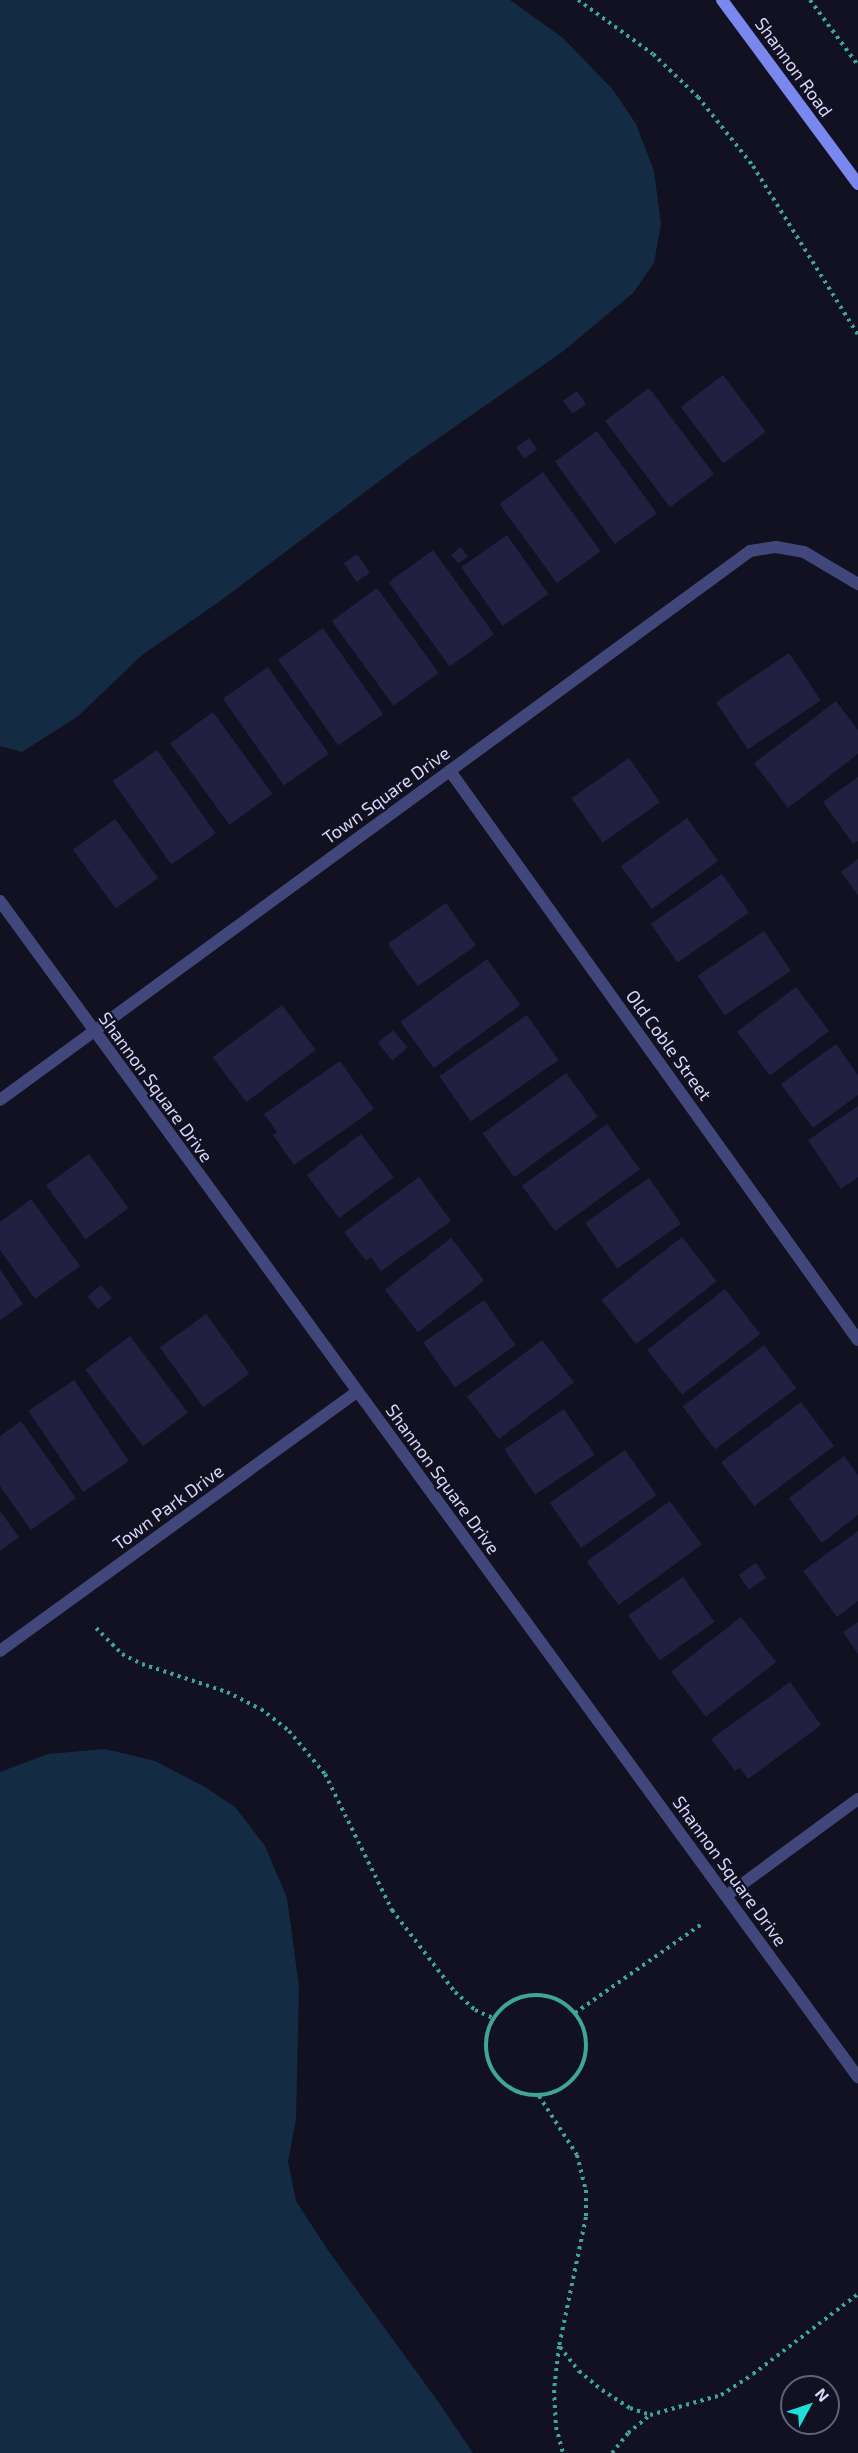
<!DOCTYPE html>
<style>
body{margin:0}
#map{position:relative;width:858px;height:2453px;overflow:hidden;background:#121122;font-family:"Exo 2",sans-serif}
div>[style]{position:absolute}
.water>*{inset:0;background:#142c43}
.building>*{inset:0;background:#221f41;transform-origin:0 0}
.path>*{height:4px;margin-top:-2px;transform-origin:0;background:repeating-linear-gradient(90deg,#3ea793 0 3px,transparent 0 7.5px)}
.path>.ring{margin:-2px;padding:0;box-sizing:content-box;background:none;border:4px solid #3ea793;border-radius:50%}
.street>*{height:12px;margin:-6px;padding:0 6px;transform-origin:6px;border-radius:6px;background:#42477b}
.secondary>*{height:12px;margin:-6px;padding:0 6px;transform-origin:6px;border-radius:6px;background:#7a87ee}
span{translate:-50% -50%;white-space:nowrap;text-align:center;line-height:1.15;-webkit-text-stroke:4.5px #121122;paint-order:stroke}
.street-label{font-size:18px;color:#d7d8fa}
.north{position:absolute;left:780px;top:2375px;width:60px;height:60px;box-sizing:border-box;background:#121122;border:2px solid #616178;border-radius:50%;rotate:50deg;font-size:16px;font-weight:700;line-height:24px;text-align:center;color:#d7d8fa}
.north::after{content:'';display:block;margin:auto;width:21px;height:27px;background:#1de0da;clip-path:polygon(50% 0,100% 100%,50% 72%,0 100%)}
</style>
<div id="map">
<div class="water">
<i style="clip-path:polygon(0 0,510px 0,563px 38px,613px 90px,636px 124px,654px 171px,661px 224px,654px 263px,633px 293px,598px 322px,562px 352px,410px 458px,220px 601px,142px 655px,77px 717px,22px 752px,0 746px)"></i>
<i style="clip-path:polygon(105px 1749px,155px 1761px,205px 1787px,235px 1807px,265px 1846px,287px 1898px,299px 1987px,296px 2119px,288px 2162px,296px 2201px,327px 2249px,437px 2400px,473px 2453px,0 2453px,0 1772px,48px 1754px)"></i>
</div>
<div class="building">
<i style="left:723px;top:375px;width:71px;height:53px;rotate:53deg"></i>
<i style="left:649px;top:388px;width:108px;height:55px;rotate:53deg"></i>
<i style="left:577px;top:391px;width:16px;height:17px;rotate:55deg"></i>
<i style="left:597px;top:431px;width:102px;height:52px;rotate:54deg"></i>
<i style="left:529px;top:438px;width:14px;height:16px;rotate:54deg"></i>
<i style="left:543px;top:472px;width:98px;height:54px;rotate:54deg"></i>
<i style="left:507px;top:535px;width:72px;height:56px;rotate:55deg"></i>
<i style="clip-path:polygon(461px 547px,468px 557px,458px 563px,451px 555px)"></i>
<i style="left:433px;top:550px;width:104px;height:55px;rotate:54deg"></i>
<i style="left:357px;top:554px;width:23px;height:16px;rotate:56deg"></i>
<i style="left:377px;top:588px;width:105px;height:56px;rotate:54deg"></i>
<i style="left:323px;top:628px;width:105px;height:55px;rotate:55deg"></i>
<i style="left:789px;top:653px;width:57px;height:88px;rotate:56deg"></i>
<i style="left:268px;top:667px;width:106px;height:55px;rotate:55deg"></i>
<i style="clip-path:polygon(836px 701px,858px 730px,858px 754px,788px 808px,754px 763px)"></i>
<i style="left:213px;top:712px;width:101px;height:53px;rotate:54deg"></i>
<i style="left:157px;top:750px;width:102px;height:54px;rotate:55deg"></i>
<i style="left:629px;top:758px;width:54px;height:70px;rotate:55deg"></i>
<i style="clip-path:polygon(858px 777px,858px 841px,853px 844px,823px 802px)"></i>
<i style="left:687px;top:818px;width:53px;height:82px;rotate:54deg"></i>
<i style="left:115px;top:819px;width:73px;height:52px;rotate:54deg"></i>
<i style="clip-path:polygon(858px 859px,858px 895px,841px 872px)"></i>
<i style="left:722px;top:874px;width:47px;height:87px;rotate:55deg"></i>
<i style="left:446px;top:903px;width:52px;height:71px;rotate:55deg"></i>
<i style="left:764px;top:931px;width:48px;height:80px;rotate:56deg"></i>
<i style="left:487px;top:959px;width:57px;height:107px;rotate:54deg"></i>
<i style="left:796px;top:987px;width:55px;height:74px;rotate:53deg"></i>
<i style="left:282px;top:1005px;width:56px;height:87px;rotate:53deg"></i>
<i style="left:527px;top:1015px;width:55px;height:107px;rotate:55deg"></i>
<i style="left:393px;top:1030px;width:23px;height:20px;rotate:50deg"></i>
<i style="clip-path:polygon(836px 1044px,858px 1075px,858px 1095px,813px 1128px,781px 1084px)"></i>
<i style="clip-path:polygon(340px 1061px,374px 1109px,294px 1165px,273px 1135px,277px 1132px,264px 1114px)"></i>
<i style="left:566px;top:1073px;width:54px;height:103px;rotate:54deg"></i>
<i style="clip-path:polygon(858px 1106px,858px 1177px,841px 1189px,808px 1140px)"></i>
<i style="left:607px;top:1124px;width:56px;height:105px;rotate:54deg"></i>
<i style="left:361px;top:1134px;width:54px;height:68px;rotate:53deg"></i>
<i style="left:89px;top:1154px;width:67px;height:53px;rotate:54deg"></i>
<i style="clip-path:polygon(419px 1177px,451px 1221px,381px 1271px,371px 1257px,366px 1261px,344px 1232px)"></i>
<i style="left:649px;top:1178px;width:56px;height:78px;rotate:55deg"></i>
<i style="clip-path:polygon(31px 1199px,80px 1266px,35px 1299px,0 1250px,0 1222px)"></i>
<i style="left:682px;top:1237px;width:56px;height:102px;rotate:52deg"></i>
<i style="left:451px;top:1238px;width:54px;height:84px;rotate:52deg"></i>
<i style="clip-path:polygon(0 1269px,23px 1304px,0 1320px)"></i>
<i style="left:101px;top:1285px;width:17px;height:18px;rotate:50deg"></i>
<i style="left:725px;top:1289px;width:57px;height:99px;rotate:52deg"></i>
<i style="left:484px;top:1300px;width:55px;height:74px;rotate:55deg"></i>
<i style="left:206px;top:1314px;width:74px;height:57px;rotate:54deg"></i>
<i style="left:130px;top:1336px;width:96px;height:56px;rotate:53deg"></i>
<i style="left:542px;top:1340px;width:53px;height:94px;rotate:53deg"></i>
<i style="left:764px;top:1345px;width:54px;height:102px;rotate:53deg"></i>
<i style="left:74px;top:1380px;width:98px;height:55px;rotate:56deg"></i>
<i style="left:801px;top:1402px;width:55px;height:100px;rotate:53deg"></i>
<i style="left:564px;top:1409px;width:55px;height:72px;rotate:56deg"></i>
<i style="clip-path:polygon(21px 1421px,76px 1498px,31px 1530px,0 1486px,0 1436px)"></i>
<i style="left:625px;top:1450px;width:55px;height:92px;rotate:55deg"></i>
<i style="clip-path:polygon(844px 1456px,858px 1475px,858px 1515px,822px 1543px,789px 1498px)"></i>
<i style="left:670px;top:1501px;width:54px;height:103px;rotate:54deg"></i>
<i style="clip-path:polygon(0 1511px,19px 1537px,0 1551px)"></i>
<i style="clip-path:polygon(858px 1531px,858px 1601px,837px 1617px,803px 1571px)"></i>
<i style="left:756px;top:1563px;width:18px;height:21px;rotate:56deg"></i>
<i style="left:683px;top:1577px;width:55px;height:67px;rotate:55deg"></i>
<i style="left:741px;top:1617px;width:57px;height:89px;rotate:52deg"></i>
<i style="clip-path:polygon(858px 1622px,858px 1654px,843px 1632px)"></i>
<i style="clip-path:polygon(790px 1682px,821px 1725px,748px 1779px,740px 1768px,735px 1771px,711px 1739px)"></i>
</div>
<div class="path">
<i style="left:578px;top:0;width:92px;rotate:35.8deg"></i>
<i style="left:653px;top:54px;width:62px;rotate:43.7deg"></i>
<i style="left:698px;top:97px;width:88px;rotate:51.4deg"></i>
<i style="left:753px;top:166px;width:199px;rotate:58.1deg"></i>
<i style="left:810px;top:0;width:81px;rotate:53.6deg"></i>
<i style="left:96px;top:1628px;width:37px;rotate:45deg"></i>
<i style="left:122px;top:1654px;width:22px;rotate:27deg"></i>
<i style="left:142px;top:1664px;width:89px;rotate:18.2deg"></i>
<i style="left:227px;top:1692px;width:38px;rotate:27deg"></i>
<i style="left:261px;top:1709px;width:36px;rotate:38deg"></i>
<i style="left:289px;top:1731px;width:56px;rotate:50.1deg"></i>
<i style="left:325px;top:1774px;width:152px;rotate:63.8deg"></i>
<i style="left:392px;top:1910px;width:103px;rotate:52.5deg"></i>
<i style="left:455px;top:1992px;width:27px;rotate:42deg"></i>
<i style="left:475px;top:2010px;width:20px;rotate:24deg"></i>
<i class="ring" style="left:486px;top:1995px;width:96px;height:96px"></i>
<i style="left:575px;top:2013px;width:156px;rotate:-35.1deg"></i>
<i style="left:539px;top:2096px;width:70px;rotate:57.2deg"></i>
<i style="left:577px;top:2155px;width:36px;rotate:76deg"></i>
<i style="left:586px;top:2190px;width:27px;rotate:90deg"></i>
<i style="left:586px;top:2217px;width:132px;rotate:101.8deg"></i>
<i style="left:559px;top:2346px;width:44px;rotate:96.5deg"></i>
<i style="left:554px;top:2390px;width:37px;rotate:87deg"></i>
<i style="left:556px;top:2427px;width:27px;rotate:75deg"></i>
<i style="left:560px;top:2347px;width:31px;rotate:52deg"></i>
<i style="left:579px;top:2371px;width:30px;rotate:40deg"></i>
<i style="left:602px;top:2390px;width:33px;rotate:33deg"></i>
<i style="left:630px;top:2408px;width:21px;rotate:19deg"></i>
<i style="left:650px;top:2415px;width:74px;rotate:-15.7deg"></i>
<i style="left:721px;top:2395px;width:38px;rotate:-33deg"></i>
<i style="left:753px;top:2374px;width:132px;rotate:-37.3deg"></i>
<i style="left:612px;top:2453px;width:26px;rotate:-51deg"></i>
<i style="left:628px;top:2433px;width:27px;rotate:-39deg"></i>
</div>
<div class="street">
<i style="left:450px;top:771px;width:700px;rotate:54.36deg"></i>
<i style="left:0;top:901px;width:1456px;rotate:53.89deg"></i>
<i style="left:0;top:1100px;width:929px;rotate:-36.2deg"></i>
<i style="left:750px;top:551px;width:26px;rotate:-9deg"></i>
<i style="left:776px;top:547px;width:28px;rotate:10deg"></i>
<i style="left:804px;top:552px;width:63px;rotate:30.7deg"></i>
<i style="left:0;top:1651px;width:441px;rotate:-36deg"></i>
<i style="left:726px;top:1896px;width:164px;rotate:-36.3deg"></i>
</div>
<div class="secondary">
<i style="left:722px;top:0;width:229px;rotate:53.5deg"></i>
</div>
<div class="street-label">
<span style="left:794px;top:67px;rotate:54deg">Shannon Road</span>
<span style="left:386px;top:795px;rotate:-36deg">Town Square Drive</span>
<span style="left:669px;top:1045px;rotate:54deg">Old Coble Street</span>
<span style="left:156px;top:1087px;rotate:54deg">Shannon Square Drive</span>
<span style="left:443px;top:1479px;rotate:54deg">Shannon Square Drive</span>
<span style="left:168px;top:1507px;rotate:-36deg">Town Park Drive</span>
<span style="left:730px;top:1871px;rotate:54deg">Shannon Square Drive</span>
</div>
<div class="north">N</div>
</div>
